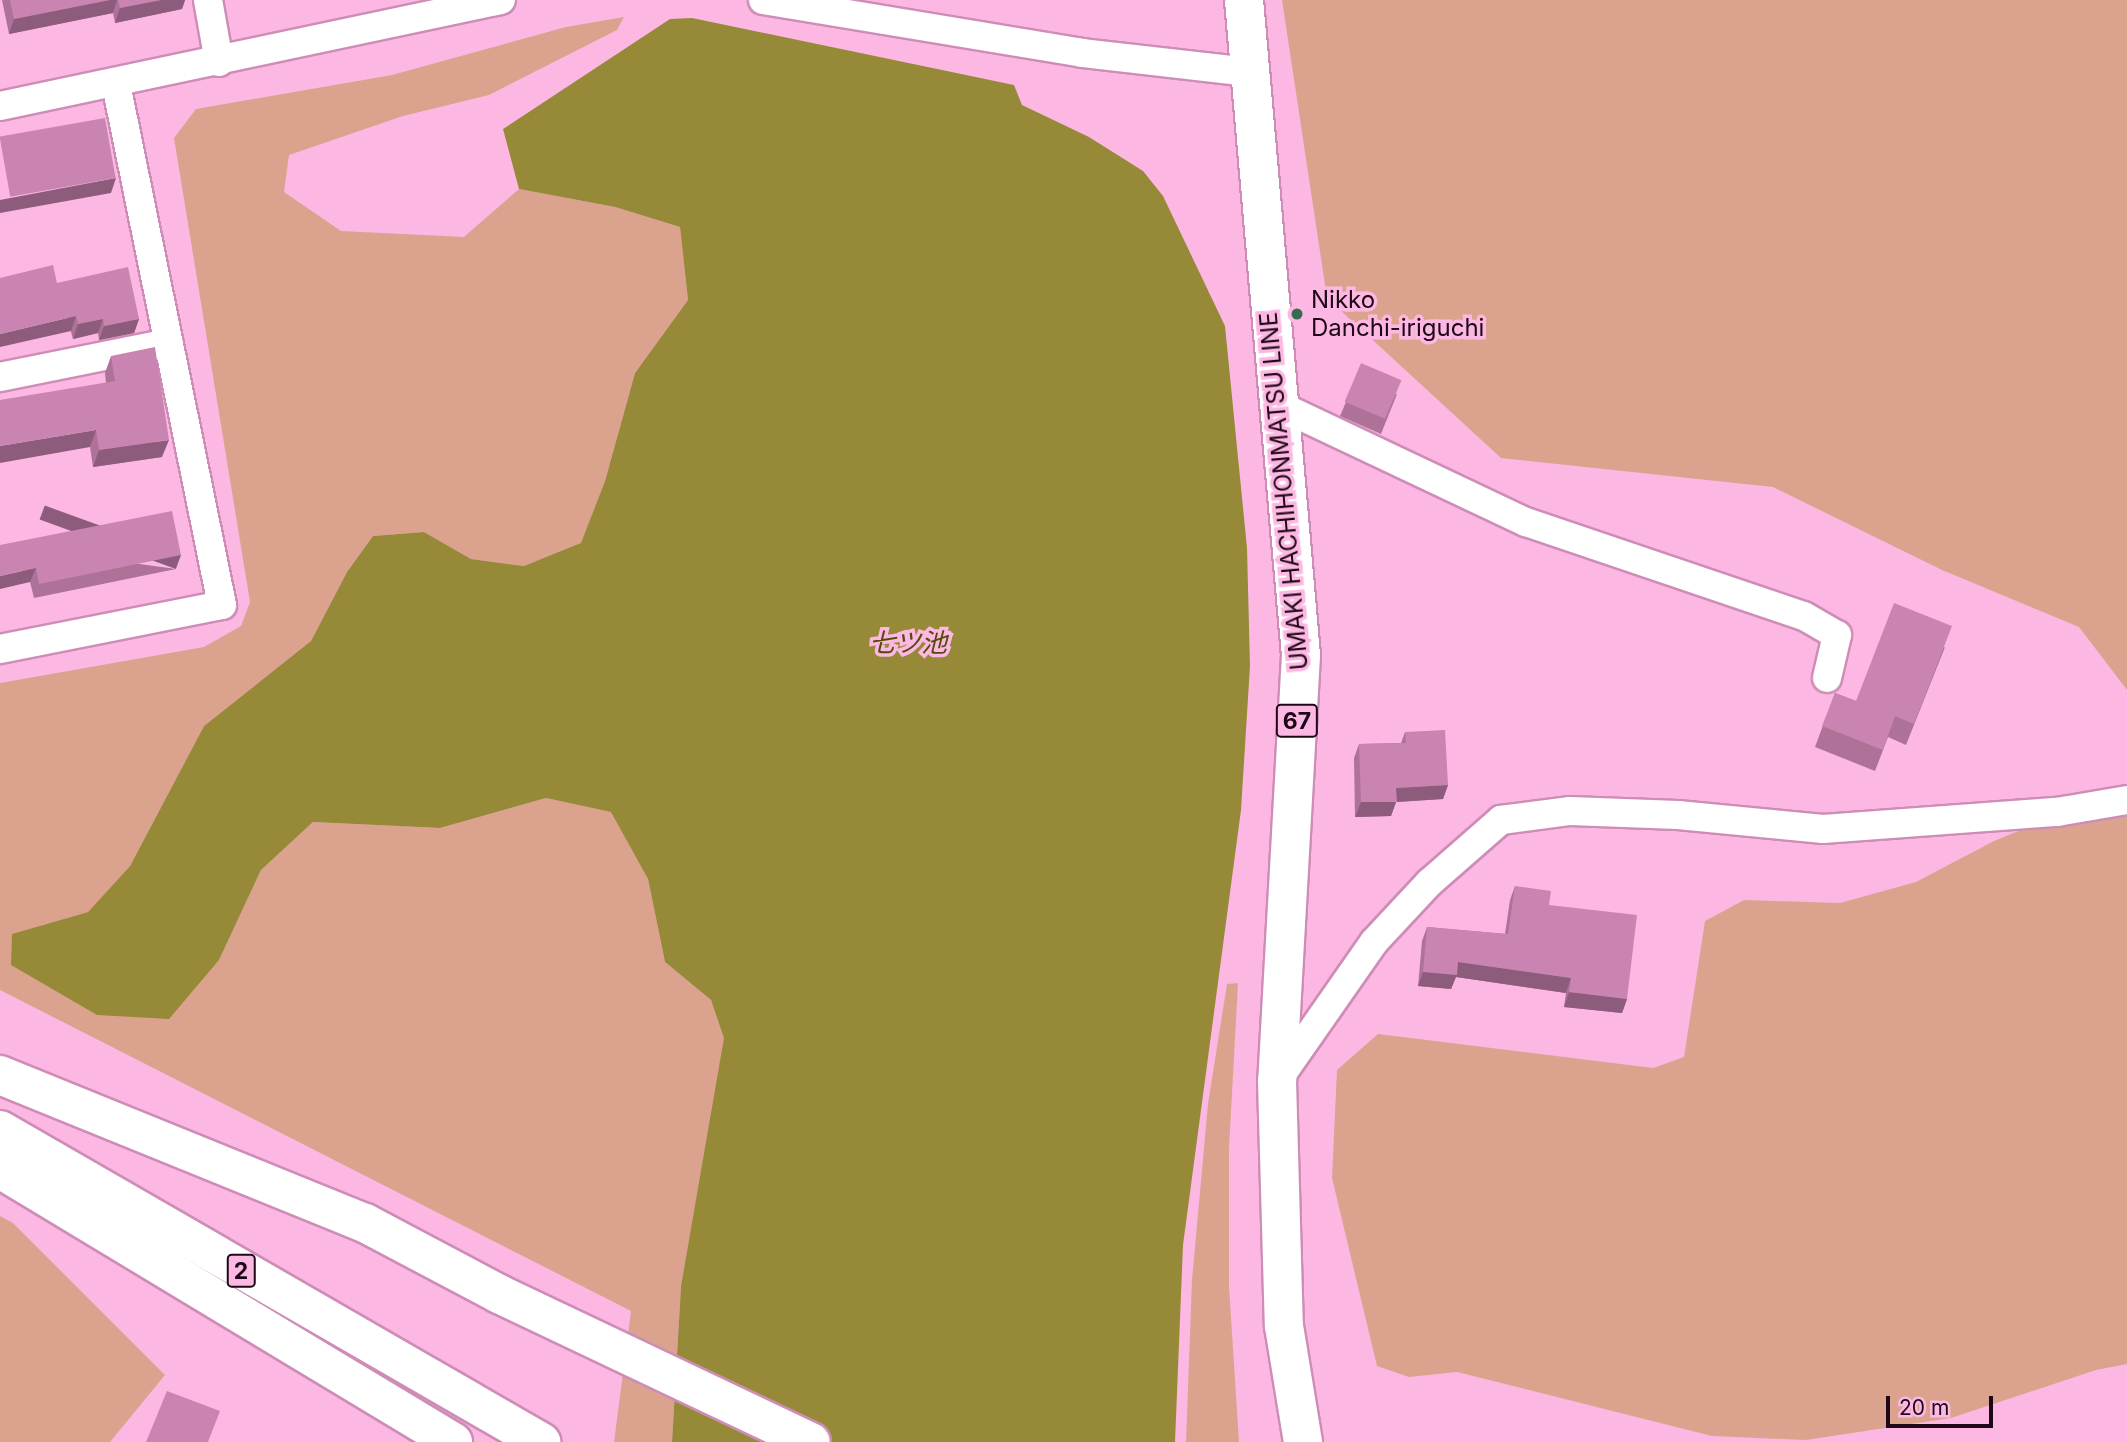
<!DOCTYPE html>
<meta charset="utf-8">
<style>
body{margin:0}
#map{position:relative;width:2127px;height:1442px;overflow:hidden;background:#fcb8e2;font-family:Inter,"Noto Sans JP",sans-serif}
div>[style]{position:absolute}
.green>*{inset:0;background:#dba38e}
.water>*{inset:0;background:#968a39}
.roads{filter:drop-shadow(2px 0 #ce8db6) drop-shadow(-2px 0 #ce8db6) drop-shadow(0 2px #ce8db6) drop-shadow(0 -2px #ce8db6)}
.street>*{height:28px;margin:-14px;padding:0 14px;transform-origin:14px;border-radius:14px;background:#fff}
.primary>*{height:38px;margin:-19px;padding:0 19px;transform-origin:19px;border-radius:19px;background:#fff}
.highway>*{height:38px;margin:-19px;padding:0 19px;transform-origin:19px;border-radius:19px;background:#fff}
.wall>*{inset:0;background:#ae7298}
.shaded-wall>*{inset:0;background:#8d5c7c;transform-origin:0 0}
.building>*{inset:0;background:#ca84b1;transform-origin:0 0}
.dots>*{width:19px;height:19px;translate:-50% -50%;box-sizing:border-box;border:4px solid #fcb8e2;border-radius:50%}
span{translate:-50% -50%;white-space:nowrap;text-align:center;line-height:1.15;-webkit-text-stroke:7px #fcb8e2;paint-order:stroke}
.shield-label span{padding:2px 5px;background:#fcb8e2;border:2px solid;border-radius:5px;-webkit-text-stroke-width:0}
.shield-label{font-size:23px;color:#1e0716;font-weight:700}
.poi-label{font-size:24px;color:#1e0716}
.left{translate:0 -50%;text-align:left}
.street-label{font-size:24px;color:#1e0716}
.water-label{font-size:26px;color:#534b0b;font-style:italic}
.scale{position:absolute;left:1886px;top:1396px;width:107px;height:32px;box-sizing:border-box;border:4px solid #1e0716;border-top:0;padding-left:9px;font-size:21px;line-height:24px;white-space:nowrap;color:#1e0716;-webkit-text-stroke:5px #fcb8e2;paint-order:stroke}
</style>
<div id="map">
<div class="green">
<i style="clip-path:polygon(1282px 0,2127px 0,2127px 690px,2079px 627px,1942px 570px,1773px 487px,1501px 458px,1327px 298px)"></i>
<i style="clip-path:polygon(624px 17px,617px 30px,489px 95px,403px 116px,289px 155px,284px 192px,341px 231px,464px 237px,519px 189px,615px 207px,680px 227px,688px 300px,635px 373px,605px 481px,581px 544px,524px 566px,471px 559px,424px 532px,373px 536px,347px 572px,311px 641px,204px 726px,130px 866px,88px 912px,13px 934px,219px 960px,261px 870px,313px 822px,440px 828px,546px 798px,612px 812px,648px 879px,665px 962px,711px 1000px,725px 1038px,681px 1286px,672px 1442px,614px 1442px,631px 1311px,0 990px,0 683px,204px 647px,241px 626px,250px 602px,174px 138px,196px 109px,392px 75px,566px 27px)"></i>
<i style="clip-path:polygon(2127px 786px,2127px 1364px,2096px 1370px,1951px 1418px,1806px 1440px,1712px 1436px,1457px 1372px,1409px 1377px,1377px 1366px,1332px 1178px,1337px 1070px,1378px 1034px,1653px 1068px,1684px 1057px,1705px 921px,1744px 900px,1840px 903px,1916px 882px,1994px 841px)"></i>
<i style="clip-path:polygon(1238px 983px,1229px 1149px,1229px 1286px,1239px 1442px,1186px 1442px,1192px 1280px,1208px 1104px,1227px 984px)"></i>
<i style="clip-path:polygon(0 1216px,13px 1223px,165px 1375px,110px 1442px,0 1442px)"></i>
</div>
<div class="water">
<i style="clip-path:polygon(692px 18px,1014px 85px,1022px 105px,1089px 137px,1143px 171px,1163px 196px,1225px 326px,1247px 548px,1250px 666px,1241px 810px,1183px 1245px,1175px 1442px,672px 1442px,681px 1286px,724px 1038px,711px 1000px,665px 962px,648px 879px,611px 812px,546px 798px,440px 828px,313px 822px,261px 870px,219px 960px,169px 1019px,97px 1015px,11px 965px,12px 934px,88px 912px,130px 866px,204px 726px,311px 641px,347px 572px,373px 536px,424px 532px,471px 559px,524px 566px,581px 543px,605px 481px,635px 373px,688px 300px,680px 227px,615px 207px,519px 189px,503px 129px,670px 19px)"></i>
</div>
<div class="roads">
<div class="street">
<i style="left:208px;top:0;width:63px;rotate:79.9deg"></i>
<i style="left:763px;top:0;width:323px;rotate:9.4deg"></i>
<i style="left:1082px;top:53px;width:167px;rotate:6.5deg"></i>
<i style="left:0;top:106px;width:512px;rotate:-11.95deg"></i>
<i style="left:0;top:377px;width:172px;rotate:-11.4deg"></i>
<i style="left:1278px;top:405px;width:274px;rotate:25.3deg"></i>
<i style="left:1526px;top:522px;width:293px;rotate:18.7deg"></i>
<i style="left:1804px;top:616px;width:38px;rotate:30deg"></i>
<i style="left:1837px;top:635px;width:44px;rotate:103.1deg"></i>
<i style="left:0;top:649px;width:226px;rotate:-11.2deg"></i>
<i style="left:222px;top:605px;width:532px;rotate:-101.5deg"></i>
<i style="left:1277px;top:1081px;width:169px;rotate:-55.1deg"></i>
<i style="left:1374px;top:942px;width:81px;rotate:-47deg"></i>
<i style="left:1429px;top:883px;width:96px;rotate:-41.2deg"></i>
<i style="left:1501px;top:820px;width:70px;rotate:-7.4deg"></i>
<i style="left:1570px;top:811px;width:108px;rotate:2.1deg"></i>
<i style="left:1678px;top:815px;width:146px;rotate:5.5deg"></i>
<i style="left:1823px;top:829px;width:235px;rotate:-4.2deg"></i>
<i style="left:2057px;top:812px;width:71px;rotate:-9.7deg"></i>
</div>
<div class="primary">
<i style="left:1244px;top:0;width:657px;rotate:85.03deg"></i>
<i style="left:1301px;top:655px;width:427px;rotate:93.2deg"></i>
<i style="left:1277px;top:1081px;width:245px;rotate:88.4deg"></i>
<i style="left:1284px;top:1326px;width:118px;rotate:80.7deg"></i>
</div>
<div class="highway">
<i style="left:0;top:1075px;width:394px;rotate:22.1deg"></i>
<i style="left:365px;top:1223px;width:152px;rotate:27.9deg"></i>
<i style="left:499px;top:1294px;width:345px;rotate:25.4deg"></i>
<i style="left:0;top:1130px;width:625px;rotate:29.97deg"></i>
<i style="left:0;top:1169px;width:529px;rotate:31.08deg"></i>
</div>
</div>
<div class="wall">
<i style="clip-path:polygon(2px 0,185px 0,182px 9px,115px 23px,113px 13px,9px 34px)"></i>
<i style="clip-path:polygon(57px 283px,139px 319px,134px 333px,99px 340px,98px 333px,73px 339px)"></i>
<i style="clip-path:polygon(111px 356px,162px 457px,93px 467px,90px 447px,106px 383px,105px 373px)"></i>
<i style="clip-path:polygon(1397px 394px,1381px 434px,1340px 416px,1346px 402px)"></i>
<i style="clip-path:polygon(0 545px,176px 569px,34px 598px,30px 582px)"></i>
<i style="clip-path:polygon(1945px 647px,1906px 745px,1888px 737px,1875px 771px,1815px 747px,1835px 693px,1856px 701px)"></i>
<i style="clip-path:polygon(1405px 732px,1448px 785px,1443px 799px,1396px 802px,1391px 816px,1355px 817px,1354px 758px,1359px 744px,1401px 743px)"></i>
<i style="clip-path:polygon(1515px 886px,1549px 905px,1627px 999px,1622px 1013px,1564px 1007px,1566px 993px,1456px 977px,1451px 989px,1418px 986px,1422px 941px,1427px 927px,1505px 934px,1510px 900px)"></i>
</div>
<div class="shaded-wall">
<i style="clip-path:polygon(110px 0,117px 0,113px 13px,9px 34px,14px 19px)"></i>
<i style="clip-path:polygon(161px 0,185px 0,182px 9px,115px 23px,120px 8px)"></i>
<i style="clip-path:polygon(116px 178px,111px 193px,0 213px,0 200px)"></i>
<i style="clip-path:polygon(76px 316px,71px 331px,0 347px,0 334px)"></i>
<i style="clip-path:polygon(103px 319px,98px 333px,73px 339px,78px 324px)"></i>
<i style="clip-path:polygon(139px 319px,134px 333px,99px 340px,104px 326px)"></i>
<i style="clip-path:polygon(96px 430px,90px 447px,0 463px,0 446px)"></i>
<i style="clip-path:polygon(169px 440px,162px 457px,93px 467px,99px 450px)"></i>
<i style="left:181px;top:555px;width:15px;height:145px;rotate:110deg"></i>
<i style="clip-path:polygon(36px 568px,30px 582px,0 589px,0 576px)"></i>
<i style="clip-path:polygon(1448px 785px,1443px 799px,1396px 802px,1391px 816px,1355px 817px,1361px 802px,1396px 788px)"></i>
<i style="clip-path:polygon(1458px 962px,1571px 978px,1566px 993px,1456px 977px,1451px 989px,1418px 986px,1423px 972px)"></i>
<i style="clip-path:polygon(1569px 992px,1627px 999px,1622px 1013px,1564px 1007px)"></i>
</div>
<div class="building">
<i style="clip-path:polygon(10px 0,110px 0,14px 19px)"></i>
<i style="clip-path:polygon(118px 0,161px 0,120px 8px)"></i>
<i style="left:105px;top:118px;width:61px;height:107px;rotate:80deg"></i>
<i style="clip-path:polygon(53px 265px,57px 283px,128px 267px,139px 319px,104px 326px,103px 319px,78px 324px,76px 316px,0 334px,0 278px)"></i>
<i style="clip-path:polygon(155px 347px,169px 440px,99px 450px,96px 430px,0 446px,0 400px,115px 381px,111px 356px)"></i>
<i style="left:1361px;top:363px;width:44px;height:42px;rotate:23deg"></i>
<i style="clip-path:polygon(172px 511px,181px 555px,39px 584px,36px 568px,0 576px,0 545px)"></i>
<i style="clip-path:polygon(1894px 603px,1952px 626px,1914px 724px,1895px 716px,1883px 750px,1822px 726px,1835px 693px,1856px 701px)"></i>
<i style="clip-path:polygon(1445px 730px,1448px 785px,1396px 788px,1397px 802px,1361px 802px,1359px 744px,1406px 743px,1405px 732px)"></i>
<i style="clip-path:polygon(1515px 886px,1551px 891px,1549px 905px,1637px 915px,1627px 999px,1569px 992px,1571px 978px,1458px 962px,1457px 975px,1423px 972px,1427px 927px,1508px 934px)"></i>
<i style="clip-path:polygon(167px 1391px,220px 1411px,208px 1442px,146px 1442px)"></i>
</div>
<div class="dots">
<i style="left:1297px;top:314px;background:#356b51"></i>
</div>
<div class="shield-label">
<span style="left:1297px;top:721px">67</span>
<span style="left:241px;top:1271px">2</span>
</div>
<div class="poi-label">
<span class="left" style="left:1311px;top:314px">Nikko<br>Danchi-iriguchi</span>
</div>
<div class="street-label">
<span style="left:1284px;top:491px;rotate:-95deg">UMAKI HACHIHONMATSU LINE</span>
</div>
<div class="water-label">
<span style="left:908px;top:643px">七ツ池</span>
</div>
<div class="scale">20 m</div>
</div>
